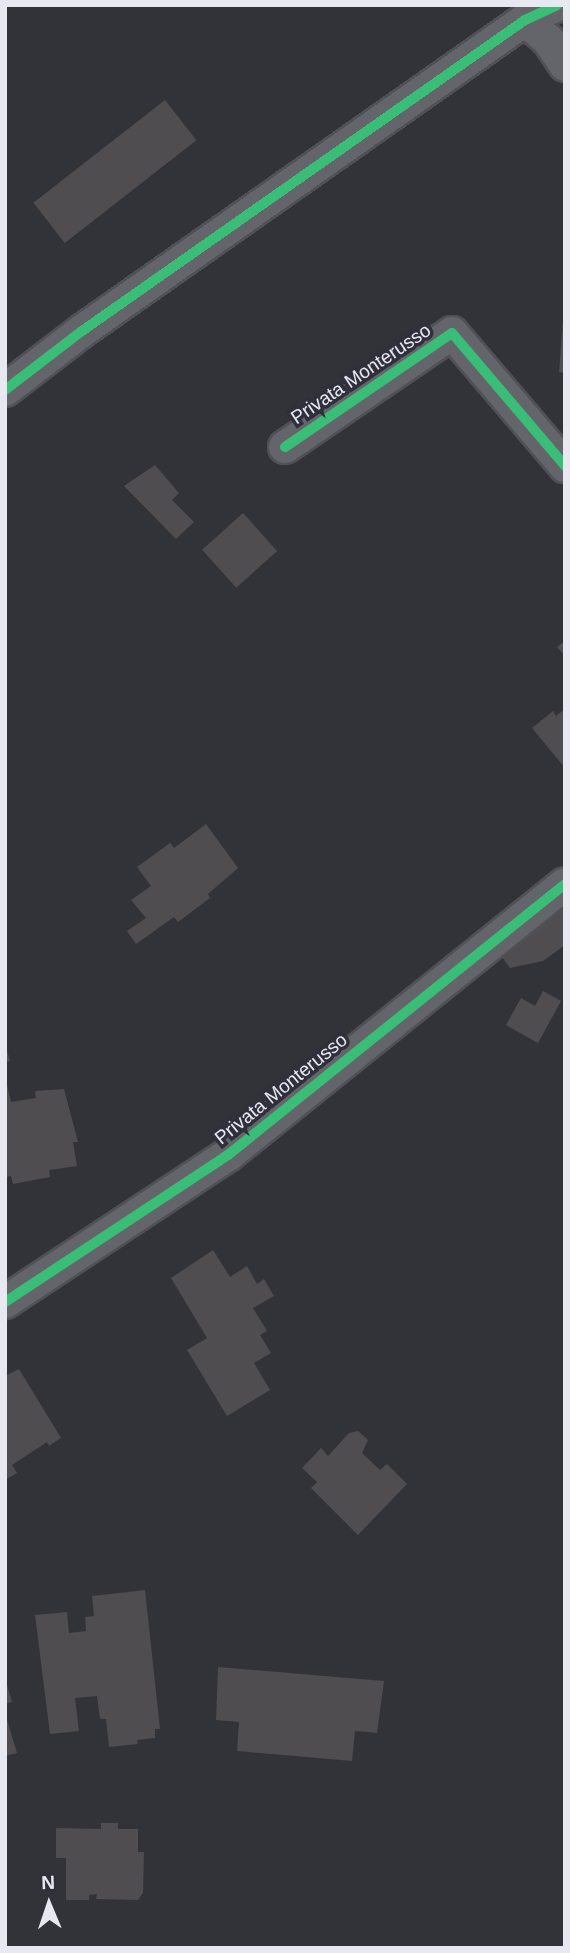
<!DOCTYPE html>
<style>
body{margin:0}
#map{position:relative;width:570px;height:1953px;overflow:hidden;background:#323339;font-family:Helvetica,sans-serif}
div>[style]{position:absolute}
.building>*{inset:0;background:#4f4d4f;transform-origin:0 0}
.roads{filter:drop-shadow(2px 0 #505157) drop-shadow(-2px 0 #505157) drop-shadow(0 2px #505157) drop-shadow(0 -2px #505157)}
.minor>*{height:32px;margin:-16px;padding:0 16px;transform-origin:16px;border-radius:16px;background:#64656a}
.cycleway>*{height:10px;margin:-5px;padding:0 5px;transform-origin:5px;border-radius:5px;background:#3abd76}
span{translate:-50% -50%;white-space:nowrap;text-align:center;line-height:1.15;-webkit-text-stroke:7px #2f303c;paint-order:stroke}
.street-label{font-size:19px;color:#e7e8f1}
.frame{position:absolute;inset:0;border:7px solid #e7e8f1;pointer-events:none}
.north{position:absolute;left:14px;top:1869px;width:70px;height:70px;-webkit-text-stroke:5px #2f303c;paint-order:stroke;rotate:358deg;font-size:19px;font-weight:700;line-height:28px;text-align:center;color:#e7e8f1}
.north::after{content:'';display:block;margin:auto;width:24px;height:32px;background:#e7e8f1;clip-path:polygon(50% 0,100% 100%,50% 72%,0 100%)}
</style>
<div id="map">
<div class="building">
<i style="left:165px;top:100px;width:51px;height:167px;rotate:52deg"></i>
<i style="clip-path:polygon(563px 321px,565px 321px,565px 373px,559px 372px)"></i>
<i style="clip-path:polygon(155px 465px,179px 493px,172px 500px,194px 522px,176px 539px,124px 486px)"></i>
<i style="left:243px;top:513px;width:51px;height:55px;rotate:48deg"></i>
<i style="clip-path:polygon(565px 641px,565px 656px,557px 647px)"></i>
<i style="clip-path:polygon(565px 709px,565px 768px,532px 728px,553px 711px,556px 716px)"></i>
<i style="clip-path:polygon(206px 824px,238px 868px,208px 894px,210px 898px,178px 922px,174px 917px,136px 944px,127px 931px,146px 918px,131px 900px,151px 886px,137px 867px,170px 843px,174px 848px)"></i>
<i style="clip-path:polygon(565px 908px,565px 945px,543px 961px,510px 968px,499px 953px)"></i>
<i style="clip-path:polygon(543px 991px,561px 1001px,538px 1043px,506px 1025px,521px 998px,535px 1006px)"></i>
<i style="clip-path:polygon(5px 1044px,10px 1061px,5px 1062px)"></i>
<i style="clip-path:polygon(5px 1076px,11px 1102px,36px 1098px,35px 1091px,64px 1089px,78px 1142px,73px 1142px,77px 1166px,49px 1170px,50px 1177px,13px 1184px,11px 1176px,5px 1177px)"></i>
<i style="clip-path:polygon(213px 1250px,230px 1277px,247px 1266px,257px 1284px,264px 1279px,274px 1296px,253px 1308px,267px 1331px,260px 1335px,271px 1353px,254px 1363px,270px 1390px,227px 1416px,187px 1350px,207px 1338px,171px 1278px)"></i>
<i style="clip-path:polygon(19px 1369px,61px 1438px,49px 1446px,47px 1442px,12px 1465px,17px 1473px,5px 1480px,5px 1376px)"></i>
<i style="clip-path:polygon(358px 1431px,368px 1440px,362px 1453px,380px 1470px,387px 1464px,407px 1484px,358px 1535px,311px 1488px,317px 1482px,302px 1468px,321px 1448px,328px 1456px,349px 1433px)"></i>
<i style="clip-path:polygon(145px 1590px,160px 1729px,155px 1729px,155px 1738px,137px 1740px,138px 1744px,109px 1747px,106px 1719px,100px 1719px,97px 1696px,75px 1698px,79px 1731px,50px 1734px,35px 1615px,67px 1612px,69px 1633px,86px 1631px,85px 1617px,94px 1616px,92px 1596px)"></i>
<i style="clip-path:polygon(218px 1667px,384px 1681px,377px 1733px,355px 1731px,352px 1761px,237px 1751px,239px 1722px,216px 1720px)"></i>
<i style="clip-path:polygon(5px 1678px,12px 1702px,5px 1704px)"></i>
<i style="clip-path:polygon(5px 1713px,17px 1753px,5px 1756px)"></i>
<i style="clip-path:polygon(101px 1823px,118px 1823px,118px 1829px,138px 1829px,138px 1852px,144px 1852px,143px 1893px,138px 1900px,96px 1899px,97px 1894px,89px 1895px,89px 1900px,66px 1900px,66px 1858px,56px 1858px,56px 1828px,101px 1829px)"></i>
</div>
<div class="roads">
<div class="minor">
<i style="left:525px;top:20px;width:32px;rotate:41deg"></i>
<i style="left:549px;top:41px;width:29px;rotate:56deg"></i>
<i style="left:5px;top:390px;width:97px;rotate:-37.5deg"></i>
<i style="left:82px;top:331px;width:541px;rotate:-35.07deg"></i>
<i style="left:525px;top:20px;width:35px;rotate:-25deg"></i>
<i style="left:285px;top:447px;width:202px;rotate:-34.3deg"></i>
<i style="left:452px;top:333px;width:175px;rotate:49.6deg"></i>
<i style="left:5px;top:1302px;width:267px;rotate:-33.4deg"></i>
<i style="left:228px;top:1155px;width:432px;rotate:-38.8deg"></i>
</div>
</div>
<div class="cycleway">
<i style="left:5px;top:390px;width:97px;rotate:-37.5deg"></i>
<i style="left:82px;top:331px;width:541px;rotate:-35.07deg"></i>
<i style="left:525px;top:20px;width:35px;rotate:-25deg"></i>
<i style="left:285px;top:447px;width:202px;rotate:-34.3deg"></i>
<i style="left:452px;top:333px;width:175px;rotate:49.6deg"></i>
<i style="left:5px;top:1302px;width:267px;rotate:-33.4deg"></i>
<i style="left:228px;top:1155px;width:432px;rotate:-38.8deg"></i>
</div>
<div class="street-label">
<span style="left:361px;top:374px;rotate:-34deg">Privata Monterusso</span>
<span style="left:281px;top:1089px;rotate:-39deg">Privata Monterusso</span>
</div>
<div class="frame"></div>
<div class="north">N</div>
</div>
